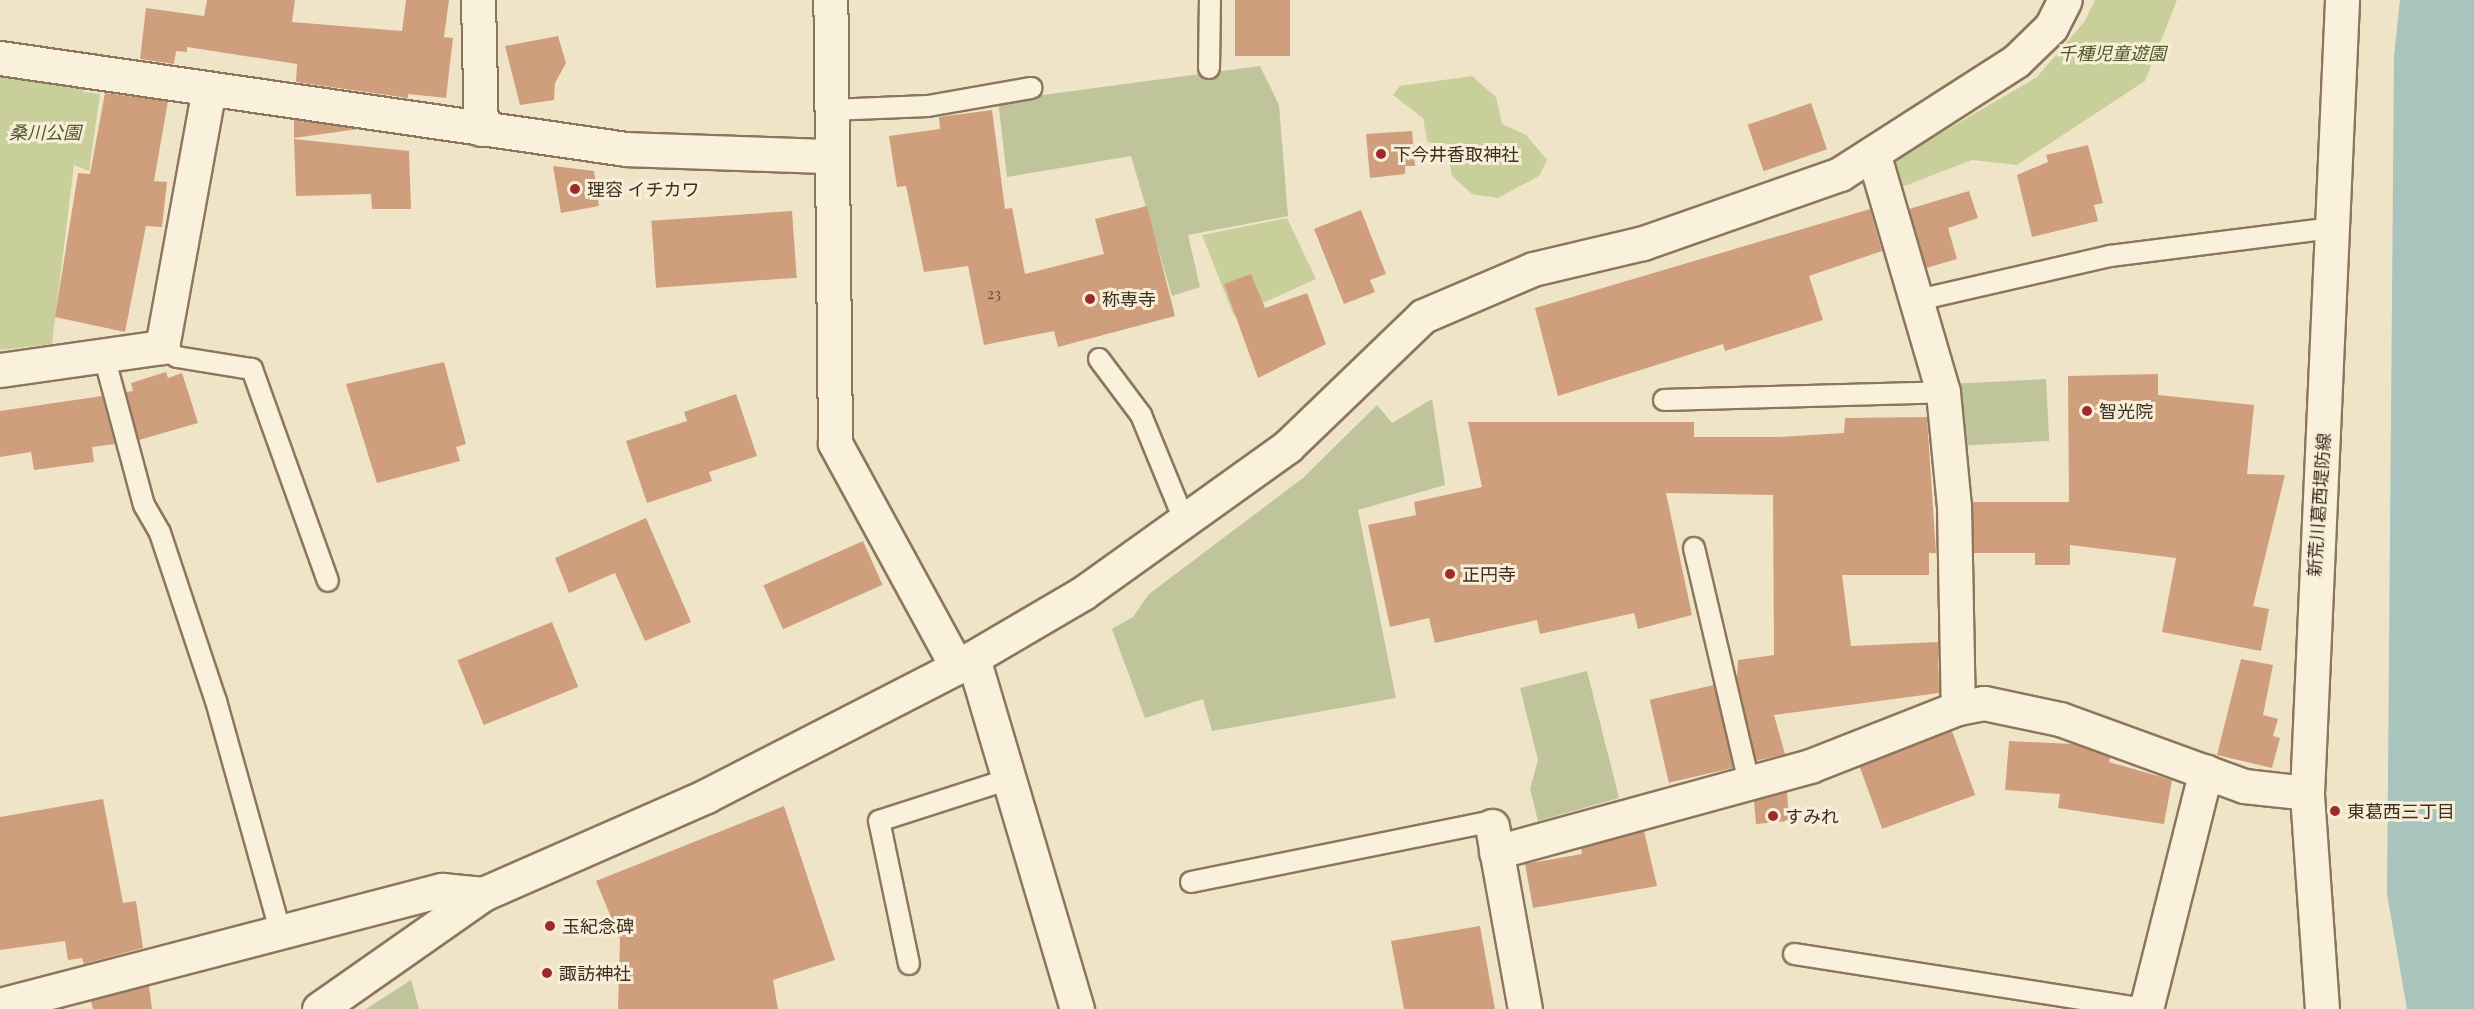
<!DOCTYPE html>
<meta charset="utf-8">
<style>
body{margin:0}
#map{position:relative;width:2474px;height:1009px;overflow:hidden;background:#f0e4c8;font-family:"Playfair Display","Noto Sans JP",serif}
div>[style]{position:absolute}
.green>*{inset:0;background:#c9cf9b}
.cemetery>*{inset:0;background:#bfc49a;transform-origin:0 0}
.water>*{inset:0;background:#a9c4bc}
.building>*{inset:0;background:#cf9f7d;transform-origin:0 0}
.roads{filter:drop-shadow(2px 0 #8d765c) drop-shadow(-2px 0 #8d765c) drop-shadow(0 2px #8d765c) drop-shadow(0 -2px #8d765c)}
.lane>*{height:20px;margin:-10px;padding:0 10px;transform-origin:10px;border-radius:10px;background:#faf1dc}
.street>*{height:33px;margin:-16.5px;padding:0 16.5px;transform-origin:16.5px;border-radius:16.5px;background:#faf1dc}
.secondary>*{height:33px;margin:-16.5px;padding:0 16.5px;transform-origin:16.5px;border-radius:16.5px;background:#faf1dc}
.dots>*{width:16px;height:16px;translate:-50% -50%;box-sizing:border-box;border:3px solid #f7eed8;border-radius:50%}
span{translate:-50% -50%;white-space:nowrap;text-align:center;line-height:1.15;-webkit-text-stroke:6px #f7eed8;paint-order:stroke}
.number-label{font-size:15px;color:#624a37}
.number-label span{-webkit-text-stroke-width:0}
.park-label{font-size:18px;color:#4d5a26;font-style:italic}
.poi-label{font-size:18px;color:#3d2e20}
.left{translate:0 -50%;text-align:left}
.street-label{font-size:18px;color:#3d2e20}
</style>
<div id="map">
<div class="green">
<i style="clip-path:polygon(2095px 0,2177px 0,2145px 81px,2017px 165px,1972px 160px,1894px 190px,1890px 163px,2037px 77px,2085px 21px)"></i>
<i style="clip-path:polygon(0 57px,156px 83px,158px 99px,83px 87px,83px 92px,100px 94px,89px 171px,74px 165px,52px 344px,0 350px)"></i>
<i style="clip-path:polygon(1472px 76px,1496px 97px,1502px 124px,1526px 135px,1547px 160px,1539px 176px,1498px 198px,1472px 194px,1452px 176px,1450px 165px,1463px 158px,1427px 141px,1423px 118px,1393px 95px,1400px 86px)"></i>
<i style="clip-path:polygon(1287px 218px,1316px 279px,1234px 316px,1202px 235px)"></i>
</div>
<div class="cemetery">
<i style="clip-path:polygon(1260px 66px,1279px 105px,1288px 216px,1188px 235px,1200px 287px,1172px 296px,1131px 156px,1007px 177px,998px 101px)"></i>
<i style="left:2046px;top:379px;width:62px;height:86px;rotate:87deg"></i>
<i style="clip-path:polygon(1432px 399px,1445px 485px,1358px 510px,1396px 698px,1212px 731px,1203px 699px,1145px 718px,1112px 629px,1133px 617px,1149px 594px,1303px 478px,1377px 405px,1392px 423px)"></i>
<i style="clip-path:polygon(1587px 671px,1619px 798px,1538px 821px,1530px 789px,1538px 760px,1520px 688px)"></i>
<i style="clip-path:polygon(411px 980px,419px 1009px,366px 1009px)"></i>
</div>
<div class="water">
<i style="clip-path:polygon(2400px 0,2474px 0,2474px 1009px,2407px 1009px,2387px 894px,2394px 56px)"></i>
</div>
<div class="building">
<i style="clip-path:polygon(207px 0,295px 0,292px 22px,402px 31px,406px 0,449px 0,444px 37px,453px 38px,446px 98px,408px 94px,408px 98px,296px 82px,297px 64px,187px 47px,187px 52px,176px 51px,174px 64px,140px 59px,146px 8px,204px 16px)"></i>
<i style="left:1235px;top:0;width:55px;height:56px"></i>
<i style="clip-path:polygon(558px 36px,566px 63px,555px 83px,554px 100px,520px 105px,505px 46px)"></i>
<i style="clip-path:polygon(105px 93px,168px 101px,154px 181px,167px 182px,162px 227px,146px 226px,125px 332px,55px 317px,78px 173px,90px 174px)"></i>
<i style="left:1811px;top:103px;width:49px;height:67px;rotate:71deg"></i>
<i style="clip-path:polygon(992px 110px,1005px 209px,1012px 208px,1025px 274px,1104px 254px,1095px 219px,1147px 206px,1175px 316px,1058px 347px,1054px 331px,984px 345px,968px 266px,924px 272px,906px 186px,897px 187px,889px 136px,940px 129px,939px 117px)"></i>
<i style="clip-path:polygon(294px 120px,358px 129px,294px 138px)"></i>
<i style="clip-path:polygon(1412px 131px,1415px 166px,1405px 166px,1405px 174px,1370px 178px,1366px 134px)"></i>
<i style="clip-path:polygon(294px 139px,409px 151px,411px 209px,372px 209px,371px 194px,296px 196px)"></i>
<i style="clip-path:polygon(2088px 145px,2103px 203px,2094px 205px,2098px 221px,2032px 237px,2017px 175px,2048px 162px,2046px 155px)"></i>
<i style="clip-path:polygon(553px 166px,594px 171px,599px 206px,561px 213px)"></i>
<i style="clip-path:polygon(1969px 191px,1978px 218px,1948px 228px,1957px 259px,1926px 268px,1909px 209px)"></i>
<i style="clip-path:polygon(1870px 209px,1882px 251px,1809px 276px,1823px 320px,1725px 351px,1723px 344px,1558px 396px,1535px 308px)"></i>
<i style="clip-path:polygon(1361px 210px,1386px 274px,1370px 280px,1375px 292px,1344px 304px,1314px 229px)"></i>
<i style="left:792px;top:211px;width:67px;height:141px;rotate:86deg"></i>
<i style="clip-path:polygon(1251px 274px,1265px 308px,1307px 293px,1326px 344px,1258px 378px,1224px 284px)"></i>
<i style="clip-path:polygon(444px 362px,466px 444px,456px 447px,460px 461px,377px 483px,346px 384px)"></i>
<i style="clip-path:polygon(166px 372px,168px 378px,182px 373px,198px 423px,139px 440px,126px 392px,133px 391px,131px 383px)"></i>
<i style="clip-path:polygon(2158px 374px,2158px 395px,2254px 405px,2247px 474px,2285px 475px,2253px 606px,2269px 609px,2261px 651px,2162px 632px,2176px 558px,2070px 545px,2070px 565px,2035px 565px,2035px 553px,1974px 553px,1972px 502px,2069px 502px,2068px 376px)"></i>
<i style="clip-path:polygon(736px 394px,757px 456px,709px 472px,712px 481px,647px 503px,626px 441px,687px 421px,684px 412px)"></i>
<i style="clip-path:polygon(102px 396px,115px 444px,92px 447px,94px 462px,34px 470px,31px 452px,0 457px,0 411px)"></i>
<i style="clip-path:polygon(1927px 417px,1936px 553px,1929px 553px,1929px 575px,1842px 575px,1851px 646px,1938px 642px,1939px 693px,1774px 715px,1785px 754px,1756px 761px,1737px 679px,1738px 660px,1774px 655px,1773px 495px,1666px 493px,1692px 615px,1638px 629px,1634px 613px,1540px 634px,1537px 620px,1435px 643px,1429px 618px,1390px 627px,1368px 525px,1416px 515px,1414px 502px,1482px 487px,1468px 422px,1694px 422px,1694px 437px,1779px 437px,1844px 433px,1845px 418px)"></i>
<i style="clip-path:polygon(646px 518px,691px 622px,645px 641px,615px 573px,569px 593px,555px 558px)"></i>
<i style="left:863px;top:541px;width:48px;height:109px;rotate:66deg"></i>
<i style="left:552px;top:622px;width:70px;height:102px;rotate:68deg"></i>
<i style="clip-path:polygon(2241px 659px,2273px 665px,2263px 715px,2278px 719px,2273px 736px,2280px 738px,2272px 768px,2217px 755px)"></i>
<i style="left:1714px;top:685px;width:85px;height:66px;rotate:77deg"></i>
<i style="left:1952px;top:731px;width:68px;height:99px;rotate:70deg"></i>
<i style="clip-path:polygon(2009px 741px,2073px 744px,2110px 757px,2109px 762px,2172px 780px,2164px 824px,2058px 808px,2060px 794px,2005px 790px)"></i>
<i style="clip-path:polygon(1787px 792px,1789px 821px,1756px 824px,1754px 801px)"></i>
<i style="clip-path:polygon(103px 799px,123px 903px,136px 901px,143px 948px,84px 964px,82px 958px,68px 960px,65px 941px,0 950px,0 817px)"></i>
<i style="clip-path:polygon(784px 806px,835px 960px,773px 980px,778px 1009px,618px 1009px,620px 939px,596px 881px)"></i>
<i style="clip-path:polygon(1644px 831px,1657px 886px,1533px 908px,1525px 864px,1582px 854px,1581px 848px)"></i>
<i style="clip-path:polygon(1480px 926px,1495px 1009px,1404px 1009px,1391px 941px)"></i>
<i style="clip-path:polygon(149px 986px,152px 1009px,93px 1009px,91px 1001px)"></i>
</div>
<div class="roads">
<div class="lane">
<i style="left:1209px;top:68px;width:68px;rotate:-89.2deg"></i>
<i style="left:830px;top:110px;width:98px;rotate:-2.3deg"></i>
<i style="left:928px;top:106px;width:105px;rotate:-9.9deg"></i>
<i style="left:1918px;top:300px;width:197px;rotate:-12.9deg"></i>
<i style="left:2110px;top:256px;width:225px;rotate:-7.2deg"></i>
<i style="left:162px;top:347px;width:18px;rotate:34deg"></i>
<i style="left:177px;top:357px;width:76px;rotate:9.1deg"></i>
<i style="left:252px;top:369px;width:225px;rotate:70.3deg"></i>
<i style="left:104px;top:356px;width:154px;rotate:75deg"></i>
<i style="left:144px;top:505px;width:32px;rotate:60deg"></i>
<i style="left:160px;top:533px;width:177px;rotate:71.6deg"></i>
<i style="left:216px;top:701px;width:238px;rotate:74.4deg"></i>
<i style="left:1099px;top:359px;width:70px;rotate:53.1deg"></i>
<i style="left:1141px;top:415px;width:113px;rotate:67.7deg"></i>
<i style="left:1664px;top:400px;width:279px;rotate:-1.6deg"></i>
<i style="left:1694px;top:548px;width:241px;rotate:76.8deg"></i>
<i style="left:1191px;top:882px;width:304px;rotate:-11.4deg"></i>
<i style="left:1489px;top:822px;width:5px;rotate:53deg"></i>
<i style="left:1794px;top:954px;width:354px;rotate:8.9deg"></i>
<i style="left:909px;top:964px;width:146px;rotate:-101.8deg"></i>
<i style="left:879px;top:821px;width:140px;rotate:-17.9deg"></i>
</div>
<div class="street">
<i style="left:478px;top:0;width:129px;rotate:88.7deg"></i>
<i style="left:0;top:58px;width:633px;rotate:8.27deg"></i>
<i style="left:626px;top:149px;width:204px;rotate:2deg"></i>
<i style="left:1874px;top:156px;width:246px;rotate:73.7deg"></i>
<i style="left:1943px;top:392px;width:116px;rotate:84.5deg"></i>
<i style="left:1954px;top:507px;width:201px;rotate:88.9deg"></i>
<i style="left:0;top:370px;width:164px;rotate:-8.1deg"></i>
<i style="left:162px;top:347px;width:262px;rotate:-79.7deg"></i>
<i style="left:973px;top:658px;width:366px;rotate:73.5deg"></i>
<i style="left:1492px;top:826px;width:186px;rotate:79.8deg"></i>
<i style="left:1496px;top:852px;width:326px;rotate:-15.3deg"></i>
<i style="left:1810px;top:766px;width:159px;rotate:-21.4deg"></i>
<i style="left:1958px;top:708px;width:26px;rotate:-11deg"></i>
<i style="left:1984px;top:703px;width:78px;rotate:11.9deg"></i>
<i style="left:2060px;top:719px;width:196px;rotate:20deg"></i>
<i style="left:2244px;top:786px;width:63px;rotate:6.3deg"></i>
<i style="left:0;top:1005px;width:457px;rotate:-14.6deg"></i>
<i style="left:442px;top:890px;width:41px;rotate:5.6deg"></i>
<i style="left:319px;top:1009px;width:200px;rotate:-35deg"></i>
<i style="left:483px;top:894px;width:244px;rotate:-23.7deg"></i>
<i style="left:706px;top:796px;width:282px;rotate:-27.2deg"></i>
<i style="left:957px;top:667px;width:255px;rotate:-118.6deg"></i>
<i style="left:835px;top:443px;width:443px;rotate:-90.6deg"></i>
<i style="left:2146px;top:1009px;width:245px;rotate:-75.9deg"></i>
</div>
<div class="secondary">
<i style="left:957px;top:667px;width:146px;rotate:-30.4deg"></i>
<i style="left:1083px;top:593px;width:252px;rotate:-35.6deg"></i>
<i style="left:1288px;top:446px;width:187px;rotate:-43.9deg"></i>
<i style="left:1423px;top:316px;width:120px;rotate:-23.1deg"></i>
<i style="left:1533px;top:269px;width:113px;rotate:-13.3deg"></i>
<i style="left:1643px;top:243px;width:209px;rotate:-19.3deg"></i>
<i style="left:1840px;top:174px;width:209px;rotate:-32.7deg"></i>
<i style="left:2016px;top:61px;width:49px;rotate:-44.2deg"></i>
<i style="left:2051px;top:27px;width:30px;rotate:-63deg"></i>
<i style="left:2322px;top:1009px;width:217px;rotate:-94deg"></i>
<i style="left:2307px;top:793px;width:794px;rotate:-87.47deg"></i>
</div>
</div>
<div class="dots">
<i style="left:1381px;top:154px;background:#9e2a2b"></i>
<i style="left:575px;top:189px;background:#9e2a2b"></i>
<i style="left:1090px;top:299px;background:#9e2a2b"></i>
<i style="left:2087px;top:411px;background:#9e2a2b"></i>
<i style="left:1450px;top:574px;background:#9e2a2b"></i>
<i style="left:2335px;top:811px;background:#9e2a2b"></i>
<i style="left:1773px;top:816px;background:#9e2a2b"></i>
<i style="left:550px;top:926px;background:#9e2a2b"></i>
<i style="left:547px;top:973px;background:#9e2a2b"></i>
</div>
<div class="number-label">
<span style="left:994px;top:294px">23</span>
</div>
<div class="park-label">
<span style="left:2112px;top:53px">千種児童遊園</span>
<span style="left:45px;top:132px">桑川公園</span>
</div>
<div class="poi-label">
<span class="left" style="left:1393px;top:154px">下今井香取神社</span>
<span class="left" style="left:587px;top:189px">理容 イチカワ</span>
<span class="left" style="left:1102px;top:299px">称専寺</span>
<span class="left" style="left:2099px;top:411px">智光院</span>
<span class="left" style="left:1462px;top:574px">正円寺</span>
<span class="left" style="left:2347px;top:811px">東葛西三丁目</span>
<span class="left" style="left:1785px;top:816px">すみれ</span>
<span class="left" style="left:562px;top:926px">玉紀念碑</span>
<span class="left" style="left:559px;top:973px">諏訪神社</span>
</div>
<div class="street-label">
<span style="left:2319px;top:505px;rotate:-86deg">新荒川葛西堤防線</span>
</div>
</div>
